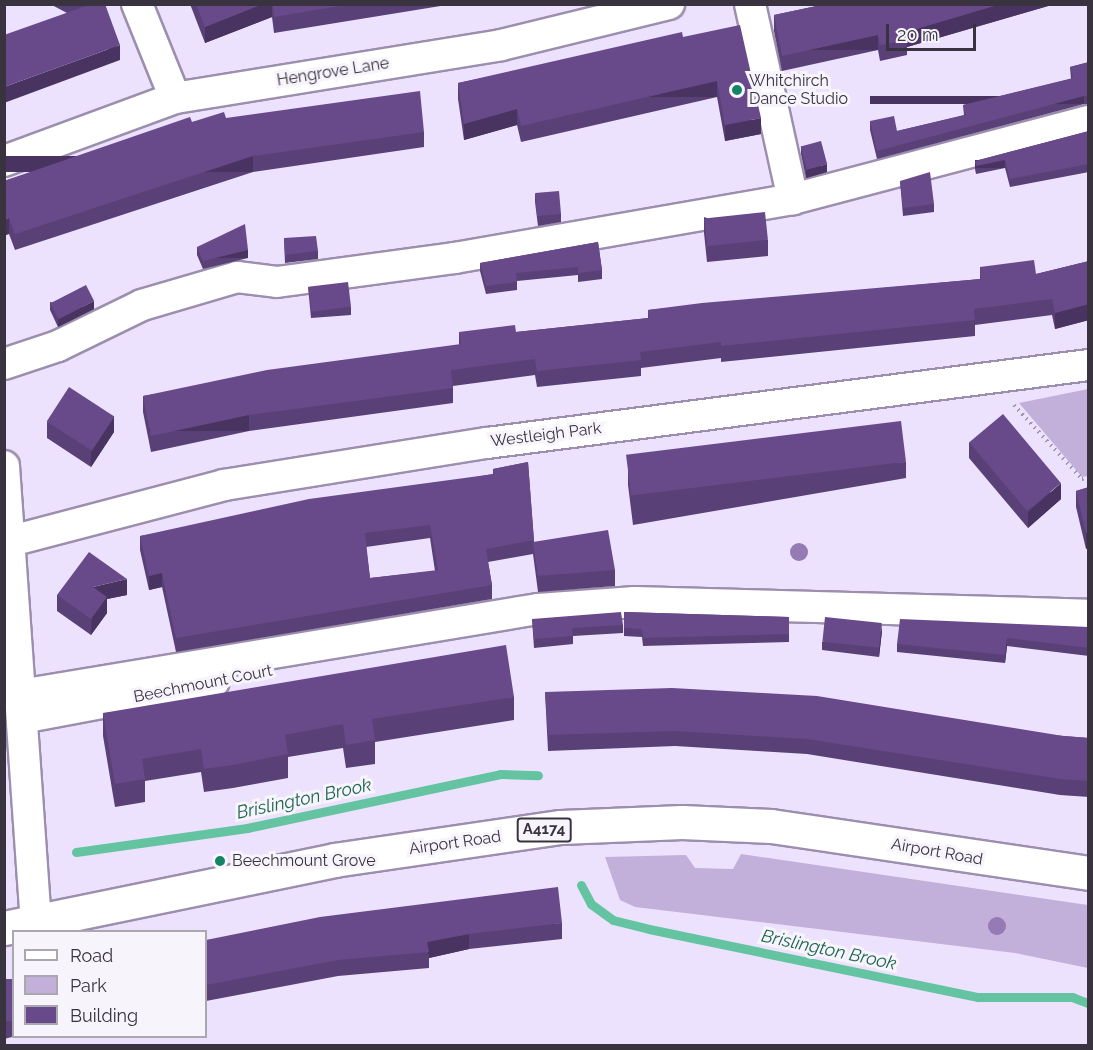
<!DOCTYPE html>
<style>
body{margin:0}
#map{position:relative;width:1093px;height:1050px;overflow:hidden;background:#ede2fd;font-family:Raleway,sans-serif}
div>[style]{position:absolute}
.green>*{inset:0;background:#c2b0db}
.stream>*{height:9px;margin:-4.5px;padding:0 4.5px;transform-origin:4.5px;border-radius:4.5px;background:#64c4a1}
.path>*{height:4px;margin-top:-2px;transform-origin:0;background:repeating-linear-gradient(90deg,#9e95aa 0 1.5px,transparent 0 6px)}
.roads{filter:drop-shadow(2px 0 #9c8fae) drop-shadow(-2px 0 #9c8fae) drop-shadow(0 2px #9c8fae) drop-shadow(0 -2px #9c8fae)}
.minor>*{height:30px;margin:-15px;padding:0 15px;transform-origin:15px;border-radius:15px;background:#fff}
.highway>*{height:33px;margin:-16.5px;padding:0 16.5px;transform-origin:16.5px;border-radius:16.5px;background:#fff}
.trees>*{width:18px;height:18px;margin:-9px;border-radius:50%;background:#967ab3}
.wall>*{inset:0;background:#594077}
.shaded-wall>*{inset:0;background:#493461;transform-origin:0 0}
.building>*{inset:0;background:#684a8a;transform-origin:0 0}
.dots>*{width:16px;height:16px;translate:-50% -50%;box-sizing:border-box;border:3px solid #f7f4fb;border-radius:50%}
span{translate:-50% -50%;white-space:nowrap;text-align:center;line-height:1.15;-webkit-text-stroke:6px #f7f4fb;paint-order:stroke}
.shield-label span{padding:2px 4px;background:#f7f4fb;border:2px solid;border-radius:4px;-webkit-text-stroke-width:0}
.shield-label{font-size:15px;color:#393340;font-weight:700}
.street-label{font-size:16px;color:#393340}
.poi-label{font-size:16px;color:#393340}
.left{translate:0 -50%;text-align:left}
.water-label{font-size:18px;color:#1c654d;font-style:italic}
.frame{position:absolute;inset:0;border:6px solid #393340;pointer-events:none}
.legend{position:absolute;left:12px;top:930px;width:195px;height:108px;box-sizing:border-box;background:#f7f4fb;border:2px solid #aba7b0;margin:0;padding:8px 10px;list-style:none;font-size:18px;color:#393340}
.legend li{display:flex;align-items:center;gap:12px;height:30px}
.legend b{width:30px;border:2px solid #aba7b0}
.scale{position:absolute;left:886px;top:24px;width:90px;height:27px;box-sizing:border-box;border:3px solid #393340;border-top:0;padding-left:8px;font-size:18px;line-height:21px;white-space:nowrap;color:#393340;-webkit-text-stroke:4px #f7f4fb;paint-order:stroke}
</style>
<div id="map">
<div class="green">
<i style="clip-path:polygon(1088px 389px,1088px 476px,1082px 477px,1019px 403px)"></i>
<i style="clip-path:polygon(741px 854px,1088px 905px,1088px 968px,1015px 953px,635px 907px,620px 900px,605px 857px,686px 855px,695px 868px,733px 869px)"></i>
</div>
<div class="stream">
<i style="left:76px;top:852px;width:173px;rotate:-8deg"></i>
<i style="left:247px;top:828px;width:259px;rotate:-12deg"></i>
<i style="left:500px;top:774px;width:38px;rotate:2deg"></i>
<i style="left:581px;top:885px;width:21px;rotate:62deg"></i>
<i style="left:591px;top:904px;width:27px;rotate:36deg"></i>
<i style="left:613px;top:920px;width:37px;rotate:14deg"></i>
<i style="left:649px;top:929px;width:336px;rotate:11.7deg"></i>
<i style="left:978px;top:997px;width:94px"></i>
<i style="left:1072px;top:997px;width:17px;rotate:21deg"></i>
</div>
<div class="path">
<i style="left:1014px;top:405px;width:100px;rotate:47.4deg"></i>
<i style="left:1082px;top:479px;width:6px;rotate:-9deg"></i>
</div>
<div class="roads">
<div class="minor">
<i style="left:137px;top:4px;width:101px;rotate:68deg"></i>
<i style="left:750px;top:4px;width:200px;rotate:77.6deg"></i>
<i style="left:4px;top:161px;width:182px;rotate:-20.2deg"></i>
<i style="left:175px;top:98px;width:330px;rotate:-9.2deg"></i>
<i style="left:501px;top:45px;width:173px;rotate:-13.7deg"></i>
<i style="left:4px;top:364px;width:57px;rotate:-18.4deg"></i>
<i style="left:58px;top:346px;width:93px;rotate:-26deg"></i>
<i style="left:142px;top:305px;width:99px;rotate:-16.4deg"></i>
<i style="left:237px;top:277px;width:40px;rotate:7.1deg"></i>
<i style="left:277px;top:282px;width:180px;rotate:-7.7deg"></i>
<i style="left:455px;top:258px;width:343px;rotate:-9.9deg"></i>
<i style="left:793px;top:199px;width:305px;rotate:-14.8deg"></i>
<i style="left:4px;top:466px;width:455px;rotate:86deg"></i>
<i style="left:11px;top:541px;width:220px;rotate:-14.7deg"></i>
<i style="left:224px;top:485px;width:266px;rotate:-9.1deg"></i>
<i style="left:487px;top:443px;width:606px;rotate:-7.39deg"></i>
<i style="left:20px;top:695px;width:525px;rotate:-9.43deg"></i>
<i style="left:538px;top:609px;width:97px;rotate:-4.1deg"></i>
<i style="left:635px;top:602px;width:453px;rotate:1.6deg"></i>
<i style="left:22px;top:718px;width:195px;rotate:-10.6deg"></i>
</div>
<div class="highway">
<i style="left:4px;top:928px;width:337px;rotate:-11.6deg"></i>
<i style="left:334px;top:860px;width:229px;rotate:-8.3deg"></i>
<i style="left:561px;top:827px;width:121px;rotate:-2.4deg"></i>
<i style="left:682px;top:822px;width:89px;rotate:2.6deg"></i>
<i style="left:771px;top:826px;width:320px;rotate:8.4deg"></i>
</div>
</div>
<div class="trees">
<i style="left:799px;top:552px"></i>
<i style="left:997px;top:926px"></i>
</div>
<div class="wall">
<i style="clip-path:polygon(50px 4px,105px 4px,120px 60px,67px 13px)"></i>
<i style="clip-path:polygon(190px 4px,453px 4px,274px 33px,272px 17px,205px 43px)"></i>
<i style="clip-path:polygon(826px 4px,1055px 4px,907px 47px,907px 55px,880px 61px,878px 50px,782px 71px,774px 31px,774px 15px)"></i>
<i style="clip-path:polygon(683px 37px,761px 134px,725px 141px,717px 97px,521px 142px,517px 125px,464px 140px,458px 99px,458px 83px)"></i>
<i style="clip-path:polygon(1089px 62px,1089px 104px,1084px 104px,877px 159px,870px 130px,870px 121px,897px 131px,964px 115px,963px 105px,1071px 79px,1070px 67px)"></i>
<i style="clip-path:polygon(226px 118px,424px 132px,424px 147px,253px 172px,15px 250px,9px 234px,4px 181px,192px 122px)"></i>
<i style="clip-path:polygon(1089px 131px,1089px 172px,1010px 187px,1005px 168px,976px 174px,975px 169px,975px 161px)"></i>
<i style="clip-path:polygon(801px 146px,827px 172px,806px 178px,801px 154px)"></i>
<i style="clip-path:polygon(900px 181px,934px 204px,934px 212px,903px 216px)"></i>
<i style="clip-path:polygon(535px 194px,561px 214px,561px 222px,538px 226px,535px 202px)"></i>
<i style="clip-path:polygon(704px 217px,768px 240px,768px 256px,707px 262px,704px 233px)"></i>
<i style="clip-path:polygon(284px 238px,318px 251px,318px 259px,285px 263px)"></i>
<i style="clip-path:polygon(598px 242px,602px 270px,602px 279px,578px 282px,578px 275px,517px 281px,517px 290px,486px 294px,480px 271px,480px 263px)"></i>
<i style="clip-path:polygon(197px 247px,248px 258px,203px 269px,197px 255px)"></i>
<i style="clip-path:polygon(1089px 261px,1089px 320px,1055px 329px,1052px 315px,975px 325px,975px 336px,721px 362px,721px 358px,641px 368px,641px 376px,537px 387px,535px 375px,453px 386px,453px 403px,249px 431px,151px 452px,143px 412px,143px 396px,459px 345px,459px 332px,516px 332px,648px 318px,648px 310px,980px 279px,980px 267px,1036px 274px)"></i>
<i style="clip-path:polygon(308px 287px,351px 307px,351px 315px,311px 318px)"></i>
<i style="clip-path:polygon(50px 302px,94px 309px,58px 327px,50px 310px)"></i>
<i style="clip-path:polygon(47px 422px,114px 432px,91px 467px,47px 438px)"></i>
<i style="clip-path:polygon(969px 442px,1061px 499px,1028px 528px,969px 458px)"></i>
<i style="clip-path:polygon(evenodd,528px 462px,534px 542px,615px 570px,615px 586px,538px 592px,533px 554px,488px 562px,492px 585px,492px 599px,176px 652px,162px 587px,149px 590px,140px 550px,140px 536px,493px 474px,493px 469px,528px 462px,430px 538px,435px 571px,370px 578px,366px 547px,430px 538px)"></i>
<i style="clip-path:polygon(906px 462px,906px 478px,633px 525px,628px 485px,628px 469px)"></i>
<i style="clip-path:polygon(1089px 487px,1089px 548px,1086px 549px,1076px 507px,1076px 491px)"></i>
<i style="clip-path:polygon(57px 595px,127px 595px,107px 599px,107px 613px,91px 635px,57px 611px)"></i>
<i style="clip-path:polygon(624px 612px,789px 617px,789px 642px,643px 646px,642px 637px,624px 636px)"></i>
<i style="clip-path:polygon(532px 619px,623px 625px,623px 633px,573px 636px,573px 644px,534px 648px)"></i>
<i style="clip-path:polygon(1089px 627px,1089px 656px,1007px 646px,1005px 663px,897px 652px,897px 644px)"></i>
<i style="clip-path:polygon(882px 631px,879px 657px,822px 650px,822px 642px)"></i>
<i style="clip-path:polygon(545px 692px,1089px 738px,1089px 797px,1060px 795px,807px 754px,675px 746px,548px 751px)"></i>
<i style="clip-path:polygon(514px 697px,514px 720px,375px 742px,375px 764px,346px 768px,343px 748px,288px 757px,288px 778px,233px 788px,204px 792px,201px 772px,145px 781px,145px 802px,115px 807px,103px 736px,103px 713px)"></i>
<i style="clip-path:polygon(562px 923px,562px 939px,469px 949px,429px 958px,429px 968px,338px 976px,206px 1001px,206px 940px)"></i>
<i style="clip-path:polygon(14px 979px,14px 1036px,16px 1036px,4px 1039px,4px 981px)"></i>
</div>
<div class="shaded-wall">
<i style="clip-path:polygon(263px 4px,272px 4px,272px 17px,205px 43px,205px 27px)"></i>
<i style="clip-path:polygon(1001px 4px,1055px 4px,907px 47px,906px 32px)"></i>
<i style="left:878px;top:35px;width:15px;height:98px;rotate:90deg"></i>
<i style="clip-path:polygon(120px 45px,120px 60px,4px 103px,4px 87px)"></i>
<i style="left:717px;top:81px;width:16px;height:201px;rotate:90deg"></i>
<i style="left:1084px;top:96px;width:8px;height:214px;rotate:90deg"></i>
<i style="clip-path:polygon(517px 109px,517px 125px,464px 140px,464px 124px)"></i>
<i style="clip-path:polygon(761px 118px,761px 134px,725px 141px,725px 125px)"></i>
<i style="left:253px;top:156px;width:16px;height:250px;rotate:90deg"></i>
<i style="left:1005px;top:160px;width:8px;height:30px;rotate:90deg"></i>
<i style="clip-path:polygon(827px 164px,827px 172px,806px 178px,806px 170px)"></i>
<i style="clip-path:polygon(9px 218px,9px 234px,4px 236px,4px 220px)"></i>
<i style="left:248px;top:250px;width:8px;height:46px;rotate:90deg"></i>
<i style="clip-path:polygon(94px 301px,94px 309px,58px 327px,58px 319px)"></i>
<i style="clip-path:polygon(1089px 304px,1089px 320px,1055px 329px,1055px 313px)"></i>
<i style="left:249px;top:415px;width:16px;height:100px;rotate:90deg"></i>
<i style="clip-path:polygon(114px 416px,114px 432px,91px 467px,91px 451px)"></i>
<i style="clip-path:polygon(1061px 483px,1061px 499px,1028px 528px,1028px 512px)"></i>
<i style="left:1089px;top:532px;width:16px;height:3px;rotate:90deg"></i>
<i style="clip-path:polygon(162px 573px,162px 587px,149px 590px,149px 576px)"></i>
<i style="clip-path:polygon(127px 579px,127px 595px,107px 599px,107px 613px,91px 635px,93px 587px)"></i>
<i style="clip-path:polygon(882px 623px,882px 631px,879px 657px,879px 649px)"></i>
<i style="clip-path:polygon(1007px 638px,1007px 646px,1005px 663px,1005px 655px)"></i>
<i style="clip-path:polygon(469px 934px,469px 949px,429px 958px,427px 942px)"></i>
</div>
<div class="building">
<i style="clip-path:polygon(82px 4px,105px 4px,120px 45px,4px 87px,4px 35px,86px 6px)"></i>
<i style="clip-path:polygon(196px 4px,263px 4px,205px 27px)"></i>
<i style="clip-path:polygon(273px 4px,352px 4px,274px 17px)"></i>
<i style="clip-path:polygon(826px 4px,1001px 4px,906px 32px,907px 40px,880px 45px,878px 35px,782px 56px,774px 15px)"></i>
<i style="clip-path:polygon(740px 25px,761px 118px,725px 125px,717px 81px,521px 126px,517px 109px,464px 124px,458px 83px,682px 32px,683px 37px)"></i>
<i style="clip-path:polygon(1089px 62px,1089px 96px,1084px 96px,877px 151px,870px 121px,894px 116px,897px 131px,966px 115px,963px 105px,1073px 78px,1070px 67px)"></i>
<i style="clip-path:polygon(420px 91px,424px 132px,253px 156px,15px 234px,9px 218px,4px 220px,4px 181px,190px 117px,192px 122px,224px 112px,226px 118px)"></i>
<i style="clip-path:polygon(1089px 131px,1089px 164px,1010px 179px,1005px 160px,976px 166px,975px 161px)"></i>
<i style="left:821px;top:141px;width:24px;height:21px;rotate:75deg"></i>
<i style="clip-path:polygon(930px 172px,934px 204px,903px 208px,900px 181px)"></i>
<i style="left:559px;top:191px;width:23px;height:24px;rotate:85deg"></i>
<i style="left:765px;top:212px;width:28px;height:61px;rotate:84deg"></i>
<i style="clip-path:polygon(245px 224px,248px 250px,203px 261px,197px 247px)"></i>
<i style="clip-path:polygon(316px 236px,318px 251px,285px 255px,284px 238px)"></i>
<i style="clip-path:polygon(598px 242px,602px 270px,578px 273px,578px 267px,516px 273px,517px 282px,486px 286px,480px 263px)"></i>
<i style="clip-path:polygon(1034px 260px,1036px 274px,1089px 261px,1089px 304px,1055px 313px,1052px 299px,974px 309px,975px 320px,721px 346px,721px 342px,640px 352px,641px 360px,537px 371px,535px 359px,451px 370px,453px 388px,249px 415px,151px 436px,143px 396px,267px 370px,461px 344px,459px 332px,515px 325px,516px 332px,649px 318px,648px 310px,702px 303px,981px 279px,980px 267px)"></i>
<i style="left:348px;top:282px;width:25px;height:40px;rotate:83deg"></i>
<i style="left:86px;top:285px;width:18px;height:40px;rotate:63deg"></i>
<i style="left:69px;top:387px;width:54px;height:41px;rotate:33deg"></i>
<i style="left:1003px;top:414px;width:90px;height:44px;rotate:50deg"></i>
<i style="left:901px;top:421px;width:41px;height:277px;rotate:83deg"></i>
<i style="clip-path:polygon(evenodd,528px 462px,534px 540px,486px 549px,492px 585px,176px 638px,162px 573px,149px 576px,140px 536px,309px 499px,494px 474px,493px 469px,528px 462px,430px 525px,438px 570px,370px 578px,365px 533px,430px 525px)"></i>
<i style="clip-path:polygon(1089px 487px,1089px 532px,1086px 533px,1076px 491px)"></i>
<i style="clip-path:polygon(608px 530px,615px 570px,538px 576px,533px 542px)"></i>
<i style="clip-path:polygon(89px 552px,127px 579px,93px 587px,107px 597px,91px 619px,57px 595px)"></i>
<i style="clip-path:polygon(621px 612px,623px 625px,572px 628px,573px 636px,534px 639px,532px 619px)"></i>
<i style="clip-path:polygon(624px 612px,789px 617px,789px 634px,643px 638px,642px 629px,624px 628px)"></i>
<i style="left:825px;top:617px;width:57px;height:25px;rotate:6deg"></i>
<i style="clip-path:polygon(900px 619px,1089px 627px,1089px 648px,1007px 638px,1005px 655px,897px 644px)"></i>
<i style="clip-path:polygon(506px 645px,514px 697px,372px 719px,375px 740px,346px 745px,343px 724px,285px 735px,288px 754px,233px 765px,204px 769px,201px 749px,142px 759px,145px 779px,115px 784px,103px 713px)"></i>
<i style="clip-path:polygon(672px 688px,817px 696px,1063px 736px,1089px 738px,1089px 781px,1060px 779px,807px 739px,675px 731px,548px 735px,545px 692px)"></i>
<i style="clip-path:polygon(558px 887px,562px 923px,469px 934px,427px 942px,429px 952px,338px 960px,206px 985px,206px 940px,320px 917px)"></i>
<i style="left:14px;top:979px;width:42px;height:10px;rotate:90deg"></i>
</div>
<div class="dots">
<i style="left:737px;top:90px;background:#138564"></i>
<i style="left:220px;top:861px;background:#138564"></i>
</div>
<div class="shield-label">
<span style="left:544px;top:830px">A4174</span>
</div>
<div class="street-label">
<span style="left:333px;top:72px;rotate:-9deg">Hengrove Lane</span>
<span style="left:546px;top:435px;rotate:-7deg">Westleigh Park</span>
<span style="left:203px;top:684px;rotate:-11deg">Beechmount Court</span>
<span style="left:455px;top:843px;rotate:-8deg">Airport Road</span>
<span style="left:937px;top:852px;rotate:10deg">Airport Road</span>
</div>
<div class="poi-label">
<span class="left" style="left:749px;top:90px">Whitchirch<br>Dance Studio</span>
<span class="left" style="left:232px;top:861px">Beechmount Grove</span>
</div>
<div class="water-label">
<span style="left:304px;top:799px;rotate:-12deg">Brislington Brook</span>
<span style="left:829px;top:950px;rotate:12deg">Brislington Brook</span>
</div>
<div class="frame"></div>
<ul class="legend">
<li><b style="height:8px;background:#fff"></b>Road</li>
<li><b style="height:16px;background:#c2b0db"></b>Park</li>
<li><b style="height:16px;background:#684a8a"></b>Building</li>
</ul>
<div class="scale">20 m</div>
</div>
